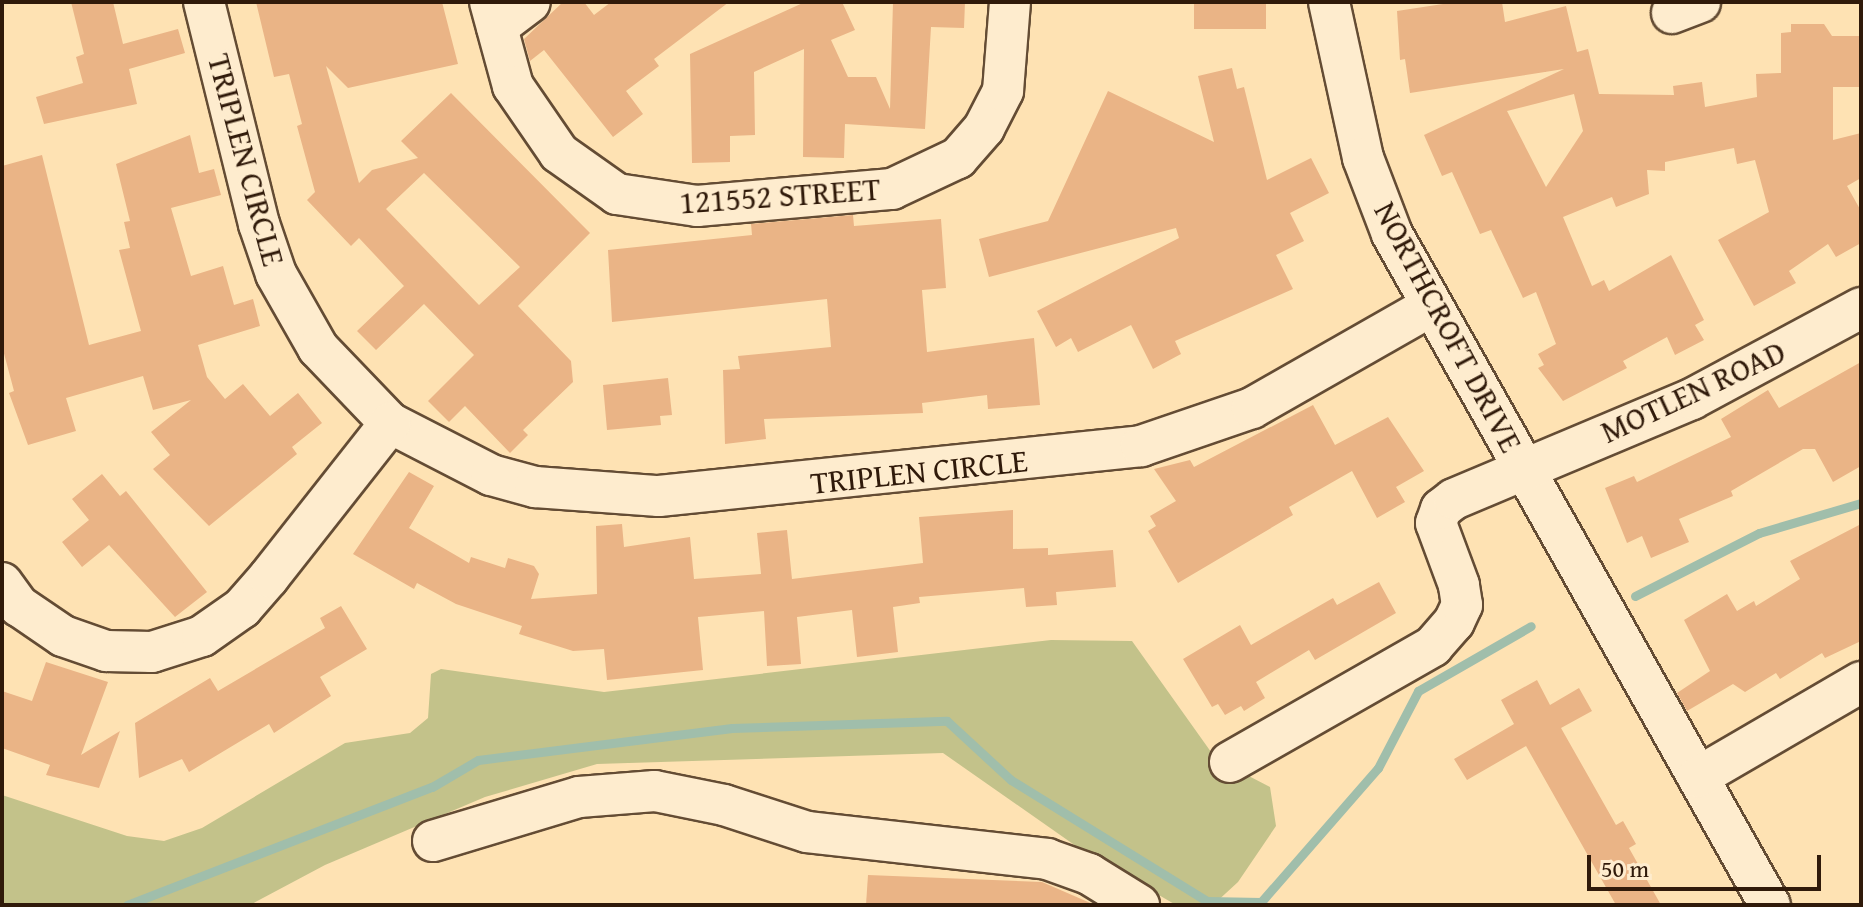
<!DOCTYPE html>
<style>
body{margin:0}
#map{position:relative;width:1863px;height:907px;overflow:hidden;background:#fee2b3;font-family:"Gentium Book Plus",serif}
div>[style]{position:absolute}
.green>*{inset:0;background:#c3c28a}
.stream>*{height:9px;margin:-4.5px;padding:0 4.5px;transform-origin:4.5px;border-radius:4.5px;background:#a0beab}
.building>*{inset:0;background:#eab486;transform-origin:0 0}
.roads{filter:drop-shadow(2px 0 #644c34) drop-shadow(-2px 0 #644c34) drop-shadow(0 2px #644c34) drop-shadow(0 -2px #644c34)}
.minor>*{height:40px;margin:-20px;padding:0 20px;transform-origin:20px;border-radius:20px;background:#feecce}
span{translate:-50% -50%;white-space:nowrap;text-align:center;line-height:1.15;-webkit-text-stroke:6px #feecce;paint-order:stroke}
.street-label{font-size:32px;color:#301a0a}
.frame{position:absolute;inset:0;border:4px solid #301a0a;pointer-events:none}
.scale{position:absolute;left:1587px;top:855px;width:234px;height:36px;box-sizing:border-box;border:4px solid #301a0a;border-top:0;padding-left:10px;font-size:24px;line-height:28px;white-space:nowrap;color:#301a0a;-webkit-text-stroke:6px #feecce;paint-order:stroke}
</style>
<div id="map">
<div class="green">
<i style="clip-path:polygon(1051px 640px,1132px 641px,1216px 759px,1270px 787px,1276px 826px,1238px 882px,1213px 905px,1176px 905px,1083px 851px,943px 753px,597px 764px,485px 797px,325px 865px,250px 905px,2px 905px,2px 795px,127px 836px,164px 841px,202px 828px,345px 743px,410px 733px,428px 718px,431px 674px,441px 669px,604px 692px)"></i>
</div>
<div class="stream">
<i style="left:1635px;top:596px;width:139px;rotate:-26.9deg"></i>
<i style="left:1759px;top:533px;width:106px;rotate:-16.4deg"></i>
<i style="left:127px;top:905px;width:327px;rotate:-21.2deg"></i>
<i style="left:432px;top:787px;width:53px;rotate:-30.4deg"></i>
<i style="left:478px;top:760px;width:256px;rotate:-7.2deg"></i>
<i style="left:732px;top:728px;width:215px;rotate:-1.9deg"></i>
<i style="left:947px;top:721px;width:87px;rotate:42.7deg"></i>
<i style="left:1011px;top:780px;width:230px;rotate:31.7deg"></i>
<i style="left:1207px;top:901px;width:54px;rotate:1.1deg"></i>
<i style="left:1261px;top:902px;width:178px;rotate:-48.9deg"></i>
<i style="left:1378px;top:768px;width:87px;rotate:-62.5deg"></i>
<i style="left:1418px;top:691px;width:130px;rotate:-29.9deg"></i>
</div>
<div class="building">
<i style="clip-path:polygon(71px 2px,113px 2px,123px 44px,178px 29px,185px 53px,129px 69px,137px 104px,44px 124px,36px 97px,83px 83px,76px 57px,84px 54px)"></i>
<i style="clip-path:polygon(evenodd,256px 2px,442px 2px,458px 64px,348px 88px,326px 66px,359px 183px,372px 170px,418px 158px,401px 141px,451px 93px,590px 233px,518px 306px,571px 361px,573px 382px,523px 430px,528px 435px,510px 453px,465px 406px,449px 422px,428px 401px,474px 355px,424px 304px,376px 350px,357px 331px,404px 286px,359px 238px,351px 246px,307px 200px,315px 192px,297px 126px,302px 124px,289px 74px,274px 77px,256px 2px,424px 173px,520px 267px,479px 305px,386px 209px,424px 173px)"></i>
<i style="clip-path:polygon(563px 2px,584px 2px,594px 15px,611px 2px,729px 2px,654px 59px,659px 66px,626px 91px,643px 114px,613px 137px,544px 50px,530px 61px,524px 39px)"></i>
<i style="clip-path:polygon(805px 2px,842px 2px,855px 30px,831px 40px,848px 77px,876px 77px,890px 109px,893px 2px,965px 2px,964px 28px,931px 27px,925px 129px,845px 124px,844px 158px,803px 157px,804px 49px,754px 72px,755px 135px,730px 136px,730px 162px,692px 163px,690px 54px)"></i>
<i style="left:1194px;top:2px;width:72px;height:27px"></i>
<i style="clip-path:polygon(evenodd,1456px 2px,1502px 2px,1505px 22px,1566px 6px,1577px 52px,1588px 49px,1599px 94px,1674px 95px,1673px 86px,1702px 82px,1705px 107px,1757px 97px,1756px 74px,1781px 73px,1781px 33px,1791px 32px,1791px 24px,1824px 24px,1832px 36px,1861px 36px,1861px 87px,1833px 87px,1833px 140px,1861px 133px,1861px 178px,1847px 186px,1861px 211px,1861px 243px,1836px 257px,1828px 244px,1789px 271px,1796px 283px,1754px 306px,1718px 240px,1769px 212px,1755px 160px,1737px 164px,1734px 148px,1665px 162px,1665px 171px,1647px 170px,1649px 194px,1616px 207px,1612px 197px,1563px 217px,1592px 286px,1604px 280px,1609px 291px,1671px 255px,1704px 320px,1695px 325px,1704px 340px,1675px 355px,1667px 337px,1623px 361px,1627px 368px,1563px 401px,1538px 368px,1544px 365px,1538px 354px,1556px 344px,1536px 292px,1523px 298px,1491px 230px,1480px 234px,1452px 172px,1442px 176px,1424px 135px,1564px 69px,1410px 93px,1405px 59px,1400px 60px,1397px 11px,1456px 2px,1574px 94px,1583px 131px,1546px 187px,1507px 111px,1574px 94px)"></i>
<i style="clip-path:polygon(1232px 68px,1237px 89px,1244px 87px,1267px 180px,1311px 158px,1329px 193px,1290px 213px,1304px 241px,1276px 255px,1293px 289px,1175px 341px,1181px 354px,1153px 369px,1131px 325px,1078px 352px,1071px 338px,1056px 347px,1037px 311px,1179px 238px,1176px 228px,989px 277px,979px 239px,1048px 221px,1108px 91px,1214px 142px,1198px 76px)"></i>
<i style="clip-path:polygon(190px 135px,199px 173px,214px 169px,221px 195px,171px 208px,191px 276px,223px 266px,234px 305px,253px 299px,260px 326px,198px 345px,207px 377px,225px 399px,243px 384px,270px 416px,298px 393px,322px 423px,292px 447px,297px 454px,209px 526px,153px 469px,170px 455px,151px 432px,191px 400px,153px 410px,143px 376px,66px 398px,76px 431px,28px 445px,9px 393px,14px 391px,2px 346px,2px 166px,42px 155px,89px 345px,141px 331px,119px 250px,130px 248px,124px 222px,130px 221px,116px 164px)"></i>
<i style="clip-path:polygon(853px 215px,854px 226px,941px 219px,946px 288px,922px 290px,927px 352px,1034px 338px,1040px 405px,988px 409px,987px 395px,922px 403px,923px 413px,764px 419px,766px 439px,725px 444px,723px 370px,740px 369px,738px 356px,831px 347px,827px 299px,612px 322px,608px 250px,752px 235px,751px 224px)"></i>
<i style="clip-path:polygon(1861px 362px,1861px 466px,1833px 482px,1815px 449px,1803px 449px,1731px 491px,1733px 496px,1679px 519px,1689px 542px,1651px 558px,1642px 536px,1627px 543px,1605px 488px,1634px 476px,1637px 482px,1731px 437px,1721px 419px,1768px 390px,1779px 408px)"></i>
<i style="clip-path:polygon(668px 378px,672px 415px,660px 416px,661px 425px,607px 430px,603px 385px)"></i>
<i style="clip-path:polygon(1313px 405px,1335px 445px,1388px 417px,1424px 471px,1396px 487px,1405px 502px,1377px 518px,1352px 471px,1289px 507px,1293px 515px,1178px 583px,1148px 531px,1156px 526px,1150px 516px,1176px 501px,1154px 469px,1190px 460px,1194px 467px)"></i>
<i style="clip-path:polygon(409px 472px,434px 486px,409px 528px,469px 563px,471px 557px,505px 568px,508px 558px,534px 566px,539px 574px,531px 599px,597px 594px,596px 526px,622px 524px,624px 547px,690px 537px,694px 579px,761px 574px,757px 533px,787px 530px,792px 579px,923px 563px,919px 517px,1013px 510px,1013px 549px,1048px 548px,1048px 555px,1113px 550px,1116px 587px,1056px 592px,1057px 605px,1026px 607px,1024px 588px,919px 597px,920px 603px,893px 607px,898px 652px,857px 657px,852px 610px,797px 617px,801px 664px,767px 666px,764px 611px,698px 617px,703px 670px,607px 680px,604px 649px,573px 651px,519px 634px,522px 626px,456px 604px,417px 583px,414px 589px,353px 554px)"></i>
<i style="clip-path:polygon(102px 474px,120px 496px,126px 491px,207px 592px,175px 617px,109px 545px,82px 567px,62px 542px,89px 520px,72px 499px)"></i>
<i style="clip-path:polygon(1861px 524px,1861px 641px,1825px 658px,1822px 653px,1780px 679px,1776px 673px,1745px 692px,1733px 684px,1687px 711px,1677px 693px,1710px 671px,1684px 620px,1727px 594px,1737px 611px,1754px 601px,1756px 606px,1800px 579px,1790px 561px)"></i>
<i style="clip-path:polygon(1379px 582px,1396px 613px,1315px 660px,1309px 650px,1256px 682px,1265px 698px,1244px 711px,1241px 706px,1225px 715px,1218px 704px,1212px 707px,1183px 659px,1240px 625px,1251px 645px,1333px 598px,1337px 605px)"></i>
<i style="clip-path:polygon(341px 606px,367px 649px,320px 677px,331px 696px,274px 733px,269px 724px,189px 772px,182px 759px,139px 778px,135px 723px,210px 678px,218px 691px,325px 628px,320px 618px)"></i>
<i style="clip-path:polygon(46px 662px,108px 682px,81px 755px,120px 731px,99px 788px,46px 775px,50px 765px,2px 748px,2px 691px,32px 701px)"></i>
<i style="clip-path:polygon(1537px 680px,1550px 705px,1579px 688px,1592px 711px,1561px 728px,1616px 825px,1623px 821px,1636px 844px,1629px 848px,1661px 905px,1616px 905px,1526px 746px,1467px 780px,1454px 759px,1514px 724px,1501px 700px)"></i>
<i style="clip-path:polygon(868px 875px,1042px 882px,1095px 905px,866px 905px)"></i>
</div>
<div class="roads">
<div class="minor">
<i style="left:204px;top:2px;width:229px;rotate:76.1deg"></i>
<i style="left:259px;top:224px;width:53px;rotate:71.2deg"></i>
<i style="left:276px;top:274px;width:85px;rotate:60.4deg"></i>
<i style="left:318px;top:348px;width:104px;rotate:46.2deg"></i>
<i style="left:390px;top:423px;width:114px;rotate:27.2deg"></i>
<i style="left:491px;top:475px;width:46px;rotate:15.3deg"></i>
<i style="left:535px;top:487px;width:124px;rotate:4.2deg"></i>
<i style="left:659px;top:496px;width:485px;rotate:-5.9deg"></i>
<i style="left:1141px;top:446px;width:117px;rotate:-18.9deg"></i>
<i style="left:1252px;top:408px;width:204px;rotate:-29.7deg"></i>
<i style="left:490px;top:2px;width:87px;rotate:74.7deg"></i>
<i style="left:513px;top:86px;width:81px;rotate:55.5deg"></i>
<i style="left:559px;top:153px;width:71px;rotate:35.3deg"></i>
<i style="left:617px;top:194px;width:81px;rotate:8.5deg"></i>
<i style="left:697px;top:206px;width:196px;rotate:-5deg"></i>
<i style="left:892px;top:189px;width:73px;rotate:-25.2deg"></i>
<i style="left:958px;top:158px;width:40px;rotate:-49deg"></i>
<i style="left:984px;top:128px;width:42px;rotate:-62.8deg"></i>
<i style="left:1003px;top:91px;width:89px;rotate:-85.5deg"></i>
<i style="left:1329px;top:2px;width:160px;rotate:77.7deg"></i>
<i style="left:1363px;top:158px;width:81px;rotate:69.1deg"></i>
<i style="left:1392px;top:234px;width:770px;rotate:60.61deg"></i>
<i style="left:1672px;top:13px;width:30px;rotate:-21deg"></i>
<i style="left:497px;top:27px;width:41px;rotate:-37.1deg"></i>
<i style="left:2px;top:583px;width:29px;rotate:54deg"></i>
<i style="left:19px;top:606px;width:53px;rotate:34.3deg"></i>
<i style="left:63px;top:636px;width:46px;rotate:19.2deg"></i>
<i style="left:106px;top:651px;width:46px;rotate:1.2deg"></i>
<i style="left:152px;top:652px;width:52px;rotate:-17.7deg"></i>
<i style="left:202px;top:636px;width:49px;rotate:-35deg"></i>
<i style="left:242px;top:608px;width:41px;rotate:-48.9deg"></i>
<i style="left:269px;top:577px;width:196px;rotate:-51.8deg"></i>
<i style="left:1230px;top:762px;width:234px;rotate:-29.7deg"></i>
<i style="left:1433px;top:646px;width:32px;rotate:-49deg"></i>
<i style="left:1454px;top:622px;width:19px;rotate:-65deg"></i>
<i style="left:1462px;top:605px;width:20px;rotate:-99deg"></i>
<i style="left:1459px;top:585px;width:66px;rotate:-110.4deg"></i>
<i style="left:1436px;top:523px;width:15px;rotate:-70deg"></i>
<i style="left:1441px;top:509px;width:16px;rotate:-38deg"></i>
<i style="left:1454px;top:499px;width:258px;rotate:-22.8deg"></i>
<i style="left:1692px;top:399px;width:192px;rotate:-28.3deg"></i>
<i style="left:1698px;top:777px;width:189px;rotate:-30.2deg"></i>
<i style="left:433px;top:841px;width:152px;rotate:-16.8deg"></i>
<i style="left:579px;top:797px;width:76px;rotate:-4.5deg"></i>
<i style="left:655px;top:791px;width:70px;rotate:11.5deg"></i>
<i style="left:724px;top:805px;width:87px;rotate:18deg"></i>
<i style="left:807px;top:832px;width:242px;rotate:6.4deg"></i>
<i style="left:1047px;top:859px;width:45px;rotate:19.7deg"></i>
<i style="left:1089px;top:874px;width:59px;rotate:31.8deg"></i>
</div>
</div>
<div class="street-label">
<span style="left:246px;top:160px;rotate:75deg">TRIPLEN CIRCLE</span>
<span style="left:780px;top:196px;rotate:-4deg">121552 STREET</span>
<span style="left:1448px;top:327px;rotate:62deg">NORTHCROFT DRIVE</span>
<span style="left:1693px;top:392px;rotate:-25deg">MOTLEN ROAD</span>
<span style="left:919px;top:472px;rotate:-6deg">TRIPLEN CIRCLE</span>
</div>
<div class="frame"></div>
<div class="scale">50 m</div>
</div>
